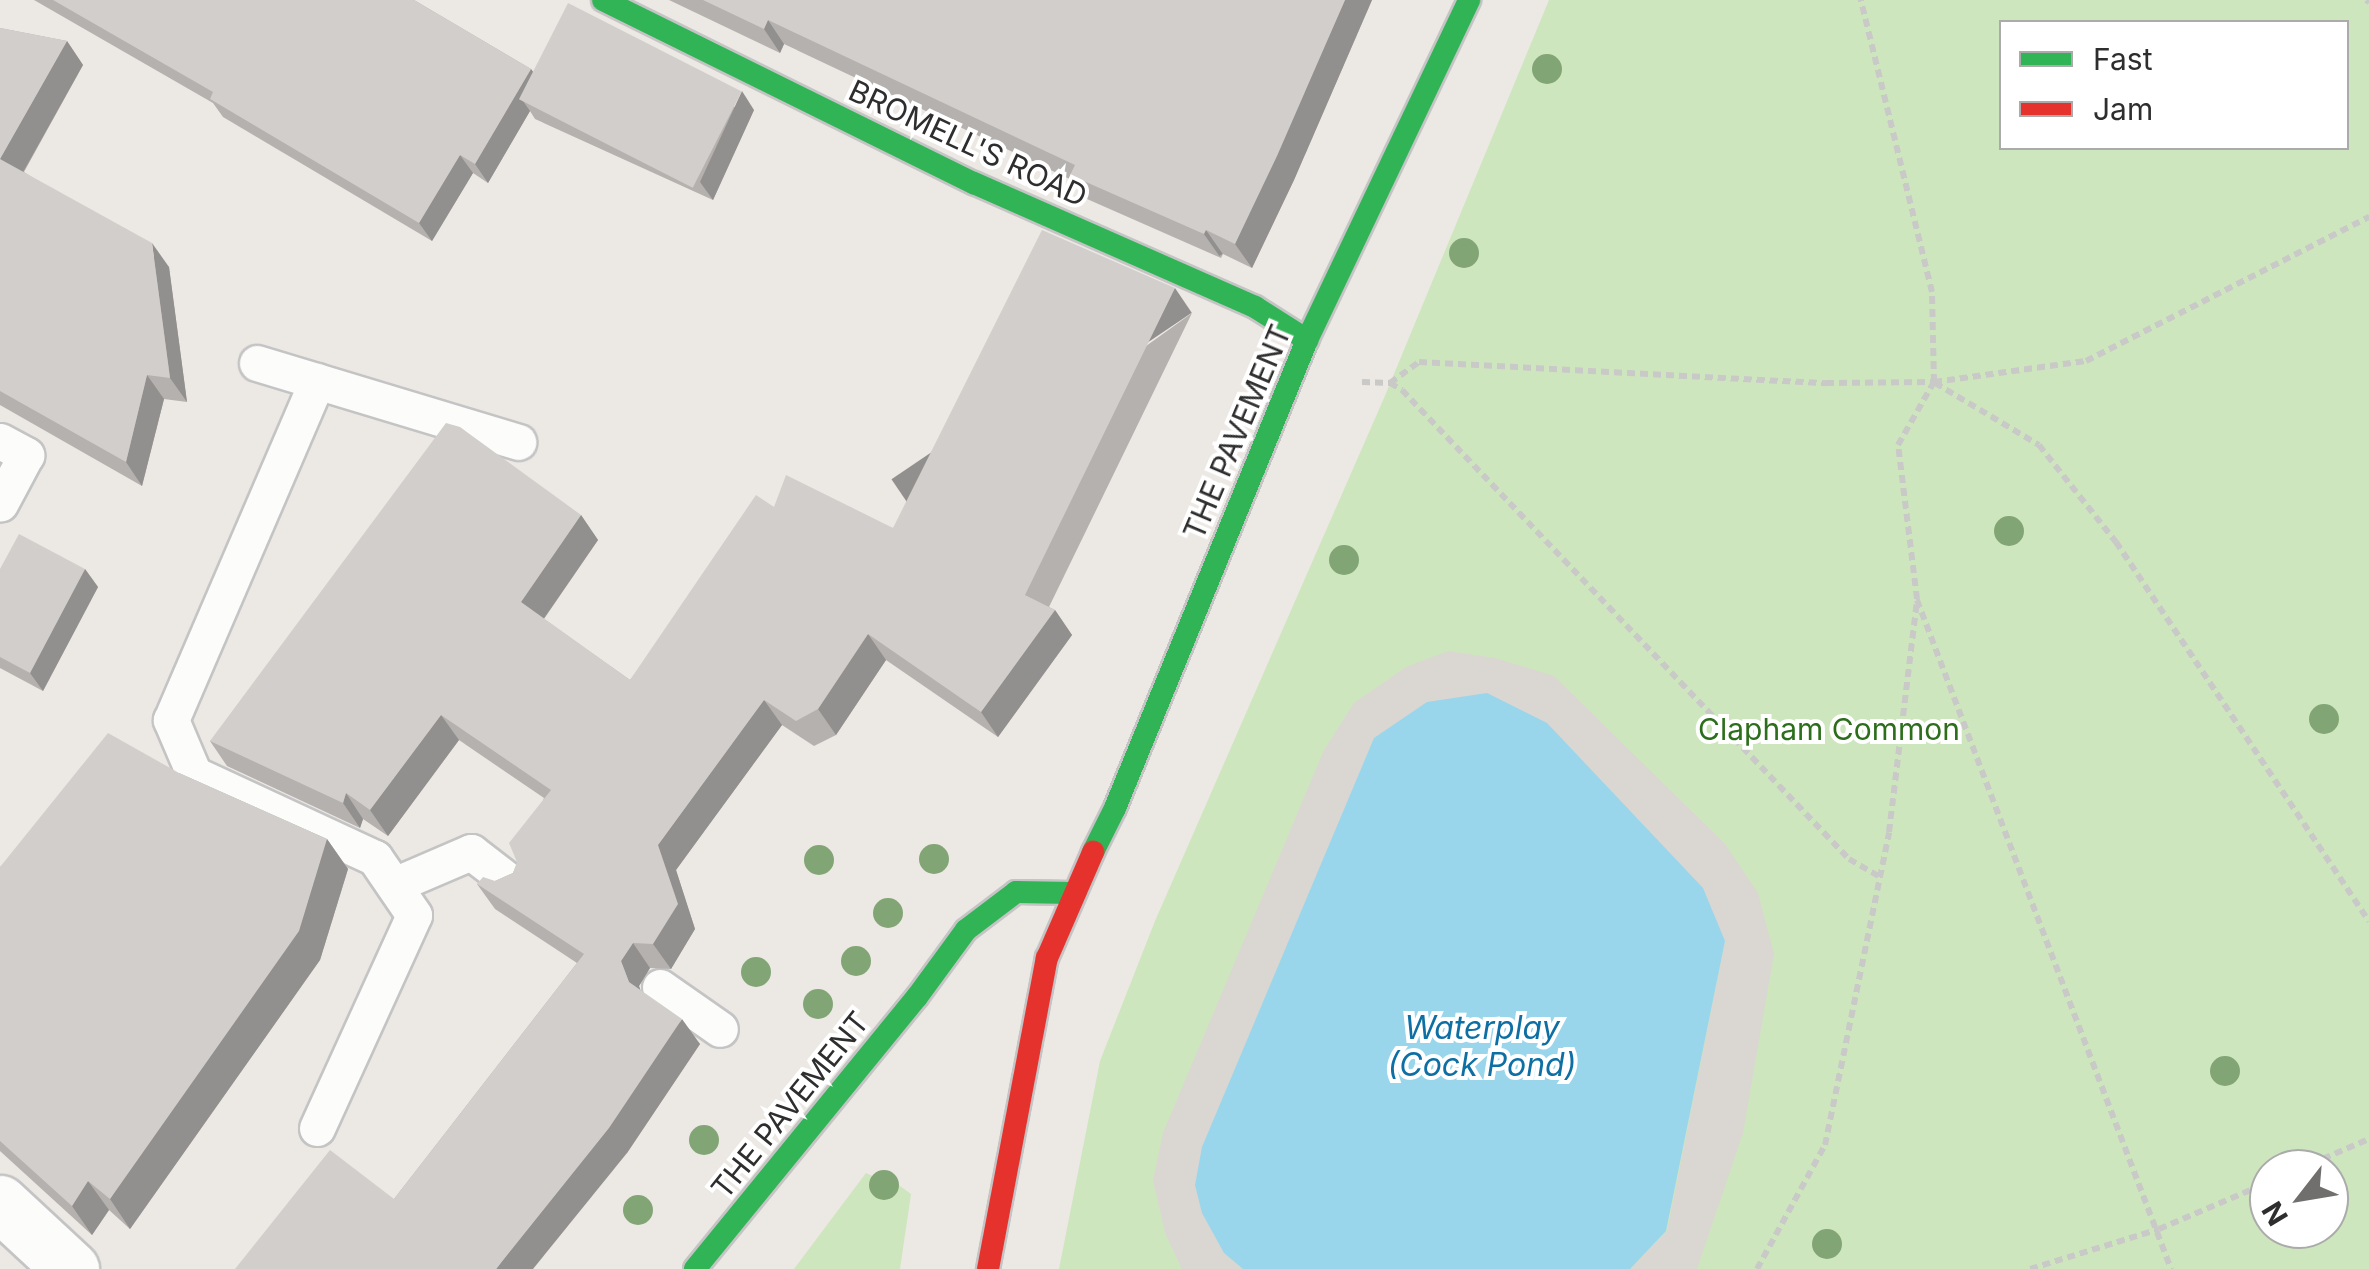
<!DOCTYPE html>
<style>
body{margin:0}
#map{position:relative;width:2369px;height:1269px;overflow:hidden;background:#ece8e4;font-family:Inter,sans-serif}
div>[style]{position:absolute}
.green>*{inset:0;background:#cee6be}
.plaza>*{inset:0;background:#dad6d2}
.water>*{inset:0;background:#99d6ec}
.path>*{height:6px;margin-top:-3px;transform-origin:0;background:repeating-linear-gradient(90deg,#c9c9c8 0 8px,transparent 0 13px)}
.roads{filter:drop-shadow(2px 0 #c5c4c5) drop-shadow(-2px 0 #c5c4c5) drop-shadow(0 2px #c5c4c5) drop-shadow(0 -2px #c5c4c5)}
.lane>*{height:35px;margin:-17.5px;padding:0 17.5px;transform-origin:17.5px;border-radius:17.5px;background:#fcfcfb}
.street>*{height:55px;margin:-27.5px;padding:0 27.5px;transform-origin:27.5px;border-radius:27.5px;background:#fcfcfb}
.fast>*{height:22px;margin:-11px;padding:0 11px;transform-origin:11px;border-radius:11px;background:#30b455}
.jam>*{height:22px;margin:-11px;padding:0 11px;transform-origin:11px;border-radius:11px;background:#e5322d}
.trees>*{width:30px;height:30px;margin:-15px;border-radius:50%;background:#82a575}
.wall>*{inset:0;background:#b4b1af}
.shaded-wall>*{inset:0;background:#92908e;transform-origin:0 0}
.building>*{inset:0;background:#d1cecb;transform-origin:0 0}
span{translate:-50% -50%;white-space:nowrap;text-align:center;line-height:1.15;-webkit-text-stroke:8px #fff;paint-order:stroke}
.street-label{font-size:30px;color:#2e2e2e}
.park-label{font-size:30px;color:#2c6e1b}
.water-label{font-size:32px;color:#0d6fa3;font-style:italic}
.legend{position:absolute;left:1999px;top:20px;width:350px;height:130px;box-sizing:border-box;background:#fff;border:2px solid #ababab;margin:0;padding:12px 18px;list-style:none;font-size:30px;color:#2e2e2e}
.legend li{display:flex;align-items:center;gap:20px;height:50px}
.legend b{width:50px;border:2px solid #ababab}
.north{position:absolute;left:2249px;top:1149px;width:100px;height:100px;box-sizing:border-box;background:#fff;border:2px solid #ababab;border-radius:50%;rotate:239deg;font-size:28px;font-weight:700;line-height:40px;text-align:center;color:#2e2e2e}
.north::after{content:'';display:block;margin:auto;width:35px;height:45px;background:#706f6e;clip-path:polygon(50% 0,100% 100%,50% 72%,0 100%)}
</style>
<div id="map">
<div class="green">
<i style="clip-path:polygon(evenodd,1549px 0,2369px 0,2369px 1269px,1059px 1269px,1100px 1061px,1155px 921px,1384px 398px,1549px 0,2002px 22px,2346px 22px,2346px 148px,2002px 148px,2002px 22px,1549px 0,2269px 1169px,2329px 1169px,2329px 1229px,2269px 1229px,2269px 1169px)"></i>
<i style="clip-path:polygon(866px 1173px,875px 1177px,882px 1173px,911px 1194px,900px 1269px,794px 1269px)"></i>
</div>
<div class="plaza">
<i style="clip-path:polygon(1448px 651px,1495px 658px,1554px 676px,1725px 844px,1758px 893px,1774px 954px,1743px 1133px,1697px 1269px,1630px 1269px,1667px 1231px,1725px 941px,1224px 1253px,1243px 1269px,1182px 1269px,1165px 1233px,1153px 1180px,1163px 1133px,1324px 750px,1354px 703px,1406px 667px)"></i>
</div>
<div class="water">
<i style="clip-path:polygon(1487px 693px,1547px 723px,1703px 888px,1725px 941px,1666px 1231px,1630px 1269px,1243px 1269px,1224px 1253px,1202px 1213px,1195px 1185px,1202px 1147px,1374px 738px,1427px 702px)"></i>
</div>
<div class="path">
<i style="left:2366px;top:0;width:4px;rotate:34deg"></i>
<i style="left:1362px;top:382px;width:28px;rotate:2deg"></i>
<i style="left:1390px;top:383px;width:36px;rotate:-36deg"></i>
<i style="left:1419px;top:362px;width:408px;rotate:3deg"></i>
<i style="left:1826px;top:383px;width:108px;rotate:-0.5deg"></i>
<i style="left:1934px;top:382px;width:153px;rotate:-7.9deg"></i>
<i style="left:2086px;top:361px;width:318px;rotate:-27deg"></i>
<i style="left:1390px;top:383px;width:14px;rotate:30deg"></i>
<i style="left:1402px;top:390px;width:648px;rotate:46.38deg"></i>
<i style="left:1849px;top:859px;width:34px;rotate:30deg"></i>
<i style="left:1935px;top:383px;width:121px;rotate:30.8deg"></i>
<i style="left:2039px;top:445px;width:124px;rotate:51.6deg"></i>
<i style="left:2116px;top:542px;width:456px;rotate:56.3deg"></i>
<i style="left:1917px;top:600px;width:716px;rotate:69.21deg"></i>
<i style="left:2299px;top:1169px;width:76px;rotate:-23.2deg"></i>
<i style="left:1757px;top:1269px;width:141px;rotate:-61.3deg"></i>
<i style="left:1825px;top:1145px;width:319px;rotate:-78.4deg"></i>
<i style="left:1889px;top:832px;width:235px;rotate:-83.1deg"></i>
<i style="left:1917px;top:599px;width:155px;rotate:-97deg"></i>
<i style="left:1898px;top:445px;width:73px;rotate:-60.3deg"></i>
<i style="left:1934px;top:382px;width:90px;rotate:-91.3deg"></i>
<i style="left:1932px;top:292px;width:301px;rotate:-103.7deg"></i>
<i style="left:2030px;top:1269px;width:135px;rotate:-17.2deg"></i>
<i style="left:2159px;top:1229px;width:120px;rotate:-23.1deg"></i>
</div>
<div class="roads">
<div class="lane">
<i style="left:257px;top:363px;width:273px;rotate:16.8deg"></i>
<i style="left:0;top:441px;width:30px;rotate:28deg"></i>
<i style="left:26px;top:455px;width:55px;rotate:118deg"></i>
<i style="left:394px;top:885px;width:84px;rotate:-23.2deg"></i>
<i style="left:471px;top:852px;width:54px;rotate:37.5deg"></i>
<i style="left:660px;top:987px;width:73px;rotate:35deg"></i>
<i style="left:317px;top:1128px;width:234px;rotate:-65.5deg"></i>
<i style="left:414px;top:915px;width:69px;rotate:-124.4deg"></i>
<i style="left:375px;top:858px;width:200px;rotate:-155.1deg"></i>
<i style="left:194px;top:774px;width:59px;rotate:-113.1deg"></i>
<i style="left:171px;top:720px;width:369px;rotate:-66.7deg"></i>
</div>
<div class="street">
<i style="left:0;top:1203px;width:97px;rotate:42.9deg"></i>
</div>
<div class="fast">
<i style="left:603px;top:0;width:414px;rotate:26.3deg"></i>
<i style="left:974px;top:183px;width:307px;rotate:23.8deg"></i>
<i style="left:1255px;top:307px;width:62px;rotate:32.4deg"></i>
<i style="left:1093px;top:852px;width:49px;rotate:-63.4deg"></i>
<i style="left:1115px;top:808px;width:506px;rotate:-67.69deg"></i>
<i style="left:1307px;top:340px;width:377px;rotate:-64.5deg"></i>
<i style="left:695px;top:1269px;width:351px;rotate:-50.8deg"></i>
<i style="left:917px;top:997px;width:83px;rotate:-53.8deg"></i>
<i style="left:966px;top:930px;width:63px;rotate:-37.2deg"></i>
<i style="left:1016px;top:892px;width:56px;rotate:1deg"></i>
</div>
<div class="jam">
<i style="left:988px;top:1269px;width:317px;rotate:-79.3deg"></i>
<i style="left:1047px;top:958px;width:116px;rotate:-66.5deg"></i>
</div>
</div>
<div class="trees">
<i style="left:1547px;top:69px"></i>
<i style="left:1464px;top:253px"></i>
<i style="left:2009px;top:531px"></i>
<i style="left:1344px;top:560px"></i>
<i style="left:2324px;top:719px"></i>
<i style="left:934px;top:859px"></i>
<i style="left:819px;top:860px"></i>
<i style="left:888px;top:913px"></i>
<i style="left:856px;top:961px"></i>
<i style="left:756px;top:972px"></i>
<i style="left:818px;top:1004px"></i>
<i style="left:2225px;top:1071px"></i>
<i style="left:704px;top:1140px"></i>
<i style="left:884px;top:1185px"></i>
<i style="left:638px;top:1210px"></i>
<i style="left:1827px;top:1244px"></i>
</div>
<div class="wall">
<i style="clip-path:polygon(34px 0,414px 0,531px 69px,535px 75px,754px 110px,713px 200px,535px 119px,530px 111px,488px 183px,473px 173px,432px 241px,223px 117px,213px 103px)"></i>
<i style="clip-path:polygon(669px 0,1372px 0,1294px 180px,1252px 268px,1223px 254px,1221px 258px,1087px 199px,1074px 181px,784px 44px,780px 53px)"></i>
<i style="clip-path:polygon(0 28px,67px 41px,83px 65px,24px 172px,169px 267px,187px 402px,164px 399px,142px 486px,0 405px)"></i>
<i style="clip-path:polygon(1192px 313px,1049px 607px,1055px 610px,1072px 635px,998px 737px,886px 660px,836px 735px,814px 746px,782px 725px,676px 870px,695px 929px,671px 969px,650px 968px,639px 986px,640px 990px,700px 1044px,627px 1153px,394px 1199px,577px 963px,495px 909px,477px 884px,495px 881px,513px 873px,544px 798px,459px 740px,388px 836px,363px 819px,360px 828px,227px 766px,210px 741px,581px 515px,598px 540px,544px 619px,630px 680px,774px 507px,893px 528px)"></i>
<i style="clip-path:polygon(0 569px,85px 569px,98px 587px,43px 691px,0 668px)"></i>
<i style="clip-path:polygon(179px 773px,327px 839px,348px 869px,320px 960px,130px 1229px,109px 1210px,92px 1235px,0 1151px,0 867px)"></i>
</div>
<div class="shaded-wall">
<i style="clip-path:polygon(1345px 0,1372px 0,1294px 180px,1252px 268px,1235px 244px)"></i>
<i style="clip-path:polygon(768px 20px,784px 44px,780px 53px,764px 29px)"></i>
<i style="clip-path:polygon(67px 41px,83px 65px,17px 183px,0 159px)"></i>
<i style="clip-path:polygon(531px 69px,544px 87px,523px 101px,530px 111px,488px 183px,475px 164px)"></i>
<i style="clip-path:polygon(742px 91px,754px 110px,713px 200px,700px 182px)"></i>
<i style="clip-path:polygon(460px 155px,473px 173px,432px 241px,419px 223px)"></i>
<i style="left:1206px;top:230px;width:29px;height:4px;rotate:55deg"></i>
<i style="clip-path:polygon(152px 243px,169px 267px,187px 402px,170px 378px)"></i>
<i style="left:1175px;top:288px;width:30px;height:342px;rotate:56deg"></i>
<i style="clip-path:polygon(147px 375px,164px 399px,142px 486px,126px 462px)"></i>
<i style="clip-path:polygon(581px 515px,598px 540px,538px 627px,521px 602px)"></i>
<i style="clip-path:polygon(85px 569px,98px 587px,43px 691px,30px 673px)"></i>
<i style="clip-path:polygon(1055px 610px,1072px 635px,998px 737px,981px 712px)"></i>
<i style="clip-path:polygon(868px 634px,886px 660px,836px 735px,818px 709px)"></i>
<i style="clip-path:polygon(764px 700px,782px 725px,676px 870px,695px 929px,671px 969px,653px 944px,658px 845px)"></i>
<i style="clip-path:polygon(441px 715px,459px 740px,388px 836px,370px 810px)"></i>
<i style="clip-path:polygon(346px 793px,363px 819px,360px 828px,343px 803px)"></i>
<i style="clip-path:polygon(327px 839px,348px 869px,320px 960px,130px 1229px,110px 1199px)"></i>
<i style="clip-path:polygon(633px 943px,650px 968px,639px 986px,647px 1008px,629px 982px,621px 961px)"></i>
<i style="clip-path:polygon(682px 1019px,700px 1044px,627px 1153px,533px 1269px,496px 1269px)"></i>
<i style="clip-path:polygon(88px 1181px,109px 1210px,92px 1235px,72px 1206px)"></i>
</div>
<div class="building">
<i style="clip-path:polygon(53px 0,414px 0,531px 69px,475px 164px,460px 155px,419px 223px,210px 99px,213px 92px)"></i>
<i style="clip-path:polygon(703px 0,1345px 0,1277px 156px,1235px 244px,1206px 230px,1204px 234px,1070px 175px,1075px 165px,768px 20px,764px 29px)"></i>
<i style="left:568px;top:3px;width:195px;height:108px;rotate:27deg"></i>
<i style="clip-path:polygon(0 28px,67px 41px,0 159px,152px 243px,170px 378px,147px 375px,126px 462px,0 391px)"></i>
<i style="clip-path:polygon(1042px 230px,1175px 288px,1025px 595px,1055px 610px,981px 712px,868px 634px,818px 709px,796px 721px,764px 700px,658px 845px,678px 904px,653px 944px,633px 943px,621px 961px,629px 982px,682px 1019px,609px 1128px,496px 1269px,235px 1269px,330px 1150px,394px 1199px,584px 954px,477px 884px,483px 877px,495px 881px,513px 873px,517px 862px,509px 843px,551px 790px,441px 715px,370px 810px,346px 793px,343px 803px,210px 741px,446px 423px,460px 427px,581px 515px,521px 602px,630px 680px,756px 495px,774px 507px,786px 475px,893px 528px)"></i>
<i style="clip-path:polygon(19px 534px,85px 569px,30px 673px,0 657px,0 569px)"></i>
<i style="clip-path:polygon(108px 733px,179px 773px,327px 839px,299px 931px,110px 1199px,88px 1181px,72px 1206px,0 1141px,0 867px)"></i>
</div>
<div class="street-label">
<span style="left:968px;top:143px;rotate:25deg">BROMELL'S ROAD</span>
<span style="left:1237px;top:432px;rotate:-67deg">THE PAVEMENT</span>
<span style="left:790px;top:1105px;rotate:-51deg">THE PAVEMENT</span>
</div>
<div class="park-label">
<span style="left:1829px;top:729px">Clapham Common</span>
</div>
<div class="water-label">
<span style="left:1482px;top:1047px">Waterplay<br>(Cock Pond)</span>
</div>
<ul class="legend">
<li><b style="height:12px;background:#30b455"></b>Fast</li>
<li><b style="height:12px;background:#e5322d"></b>Jam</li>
</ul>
<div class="north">N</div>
</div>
